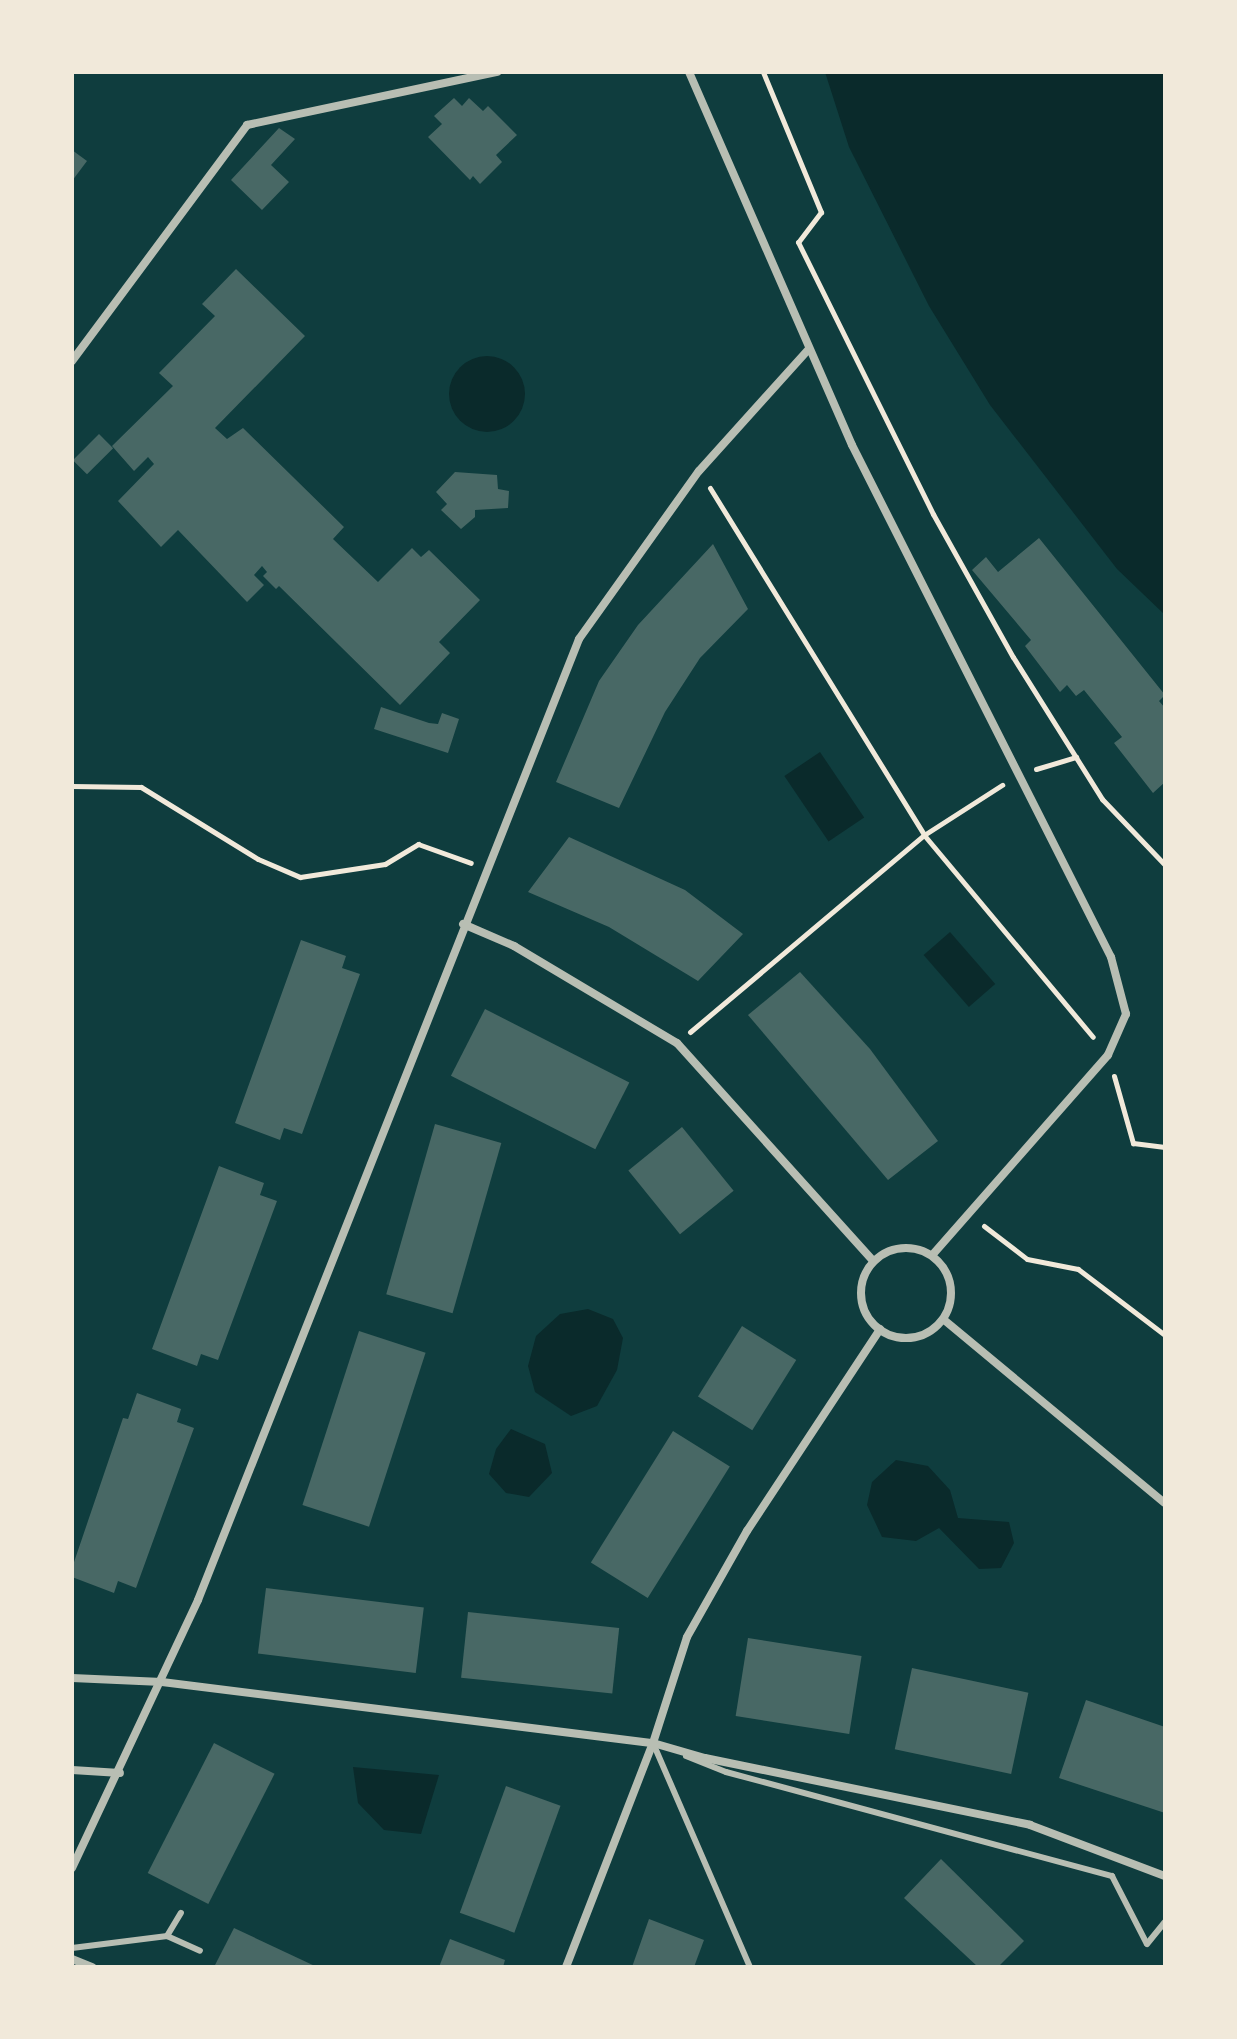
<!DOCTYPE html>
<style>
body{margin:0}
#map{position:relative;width:1237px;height:2039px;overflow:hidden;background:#0f3d3e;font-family:Roboto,sans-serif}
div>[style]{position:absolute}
.water>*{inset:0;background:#0a2a2b;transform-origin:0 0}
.round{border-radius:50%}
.building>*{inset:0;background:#486865;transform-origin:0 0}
.path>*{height:5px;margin:-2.5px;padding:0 2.5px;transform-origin:2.5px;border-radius:2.5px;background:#f1e9da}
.service>*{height:6px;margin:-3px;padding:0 3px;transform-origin:3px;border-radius:3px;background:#b8beb3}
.minor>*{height:8px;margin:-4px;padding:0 4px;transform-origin:4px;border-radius:4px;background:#b8beb3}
.minor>.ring{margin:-4px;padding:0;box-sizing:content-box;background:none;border:8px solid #b8beb3;border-radius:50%}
span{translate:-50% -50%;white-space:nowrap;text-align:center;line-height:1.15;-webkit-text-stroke:6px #f1e9da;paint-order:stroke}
.frame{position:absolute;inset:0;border:74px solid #f1e9da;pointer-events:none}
</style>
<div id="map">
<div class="water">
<i style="clip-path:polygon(825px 72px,1165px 72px,1165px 615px,1117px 569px,990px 405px,929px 306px,849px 147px)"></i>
<i class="round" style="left:449px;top:356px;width:76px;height:76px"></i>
<i style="left:820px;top:752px;width:79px;height:43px;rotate:56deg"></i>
<i style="left:950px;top:932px;width:69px;height:35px;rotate:49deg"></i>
<i style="clip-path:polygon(588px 1309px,613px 1319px,623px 1338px,617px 1370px,597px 1406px,571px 1416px,535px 1392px,528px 1366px,536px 1336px,560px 1314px)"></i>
<i style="clip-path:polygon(511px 1429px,545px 1444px,552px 1473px,529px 1497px,506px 1493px,489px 1474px,496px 1449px)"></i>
<i style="clip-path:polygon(896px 1460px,928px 1466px,950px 1490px,958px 1518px,1009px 1522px,1014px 1543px,1001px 1568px,979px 1569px,939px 1528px,916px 1541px,882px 1537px,867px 1505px,872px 1482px)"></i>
<i style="clip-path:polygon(353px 1767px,439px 1775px,421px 1834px,384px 1830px,358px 1803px)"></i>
</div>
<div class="building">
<i style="clip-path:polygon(454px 98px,462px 106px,469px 98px,483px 111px,488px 106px,517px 135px,496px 155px,502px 162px,480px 184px,473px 176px,470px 180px,428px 137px,442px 124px,434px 116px)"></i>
<i style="clip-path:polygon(279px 128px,295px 139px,271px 165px,289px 182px,262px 210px,231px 180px)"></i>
<i style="clip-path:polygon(72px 150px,87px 161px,72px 181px)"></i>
<i style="clip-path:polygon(236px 269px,305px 336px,215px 428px,227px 439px,243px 428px,344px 527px,333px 539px,378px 582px,412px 548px,421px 557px,429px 550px,480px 600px,439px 642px,450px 653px,400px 705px,279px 586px,276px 589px,263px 576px,267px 572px,262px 566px,254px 575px,264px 585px,247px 602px,178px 530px,161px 547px,118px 501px,154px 464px,148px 457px,134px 471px,112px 446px,173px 386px,159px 373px,215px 316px,202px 304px)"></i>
<i style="left:99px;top:434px;width:20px;height:37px;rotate:45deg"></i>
<i style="clip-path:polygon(455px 472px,497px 475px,498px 489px,509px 491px,508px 508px,475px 510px,475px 517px,461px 529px,441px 510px,447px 504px,436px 492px)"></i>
<i style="clip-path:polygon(1039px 538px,1165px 695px,1159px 701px,1165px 708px,1165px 782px,1153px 793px,1114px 743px,1122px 737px,1084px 690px,1076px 696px,1067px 685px,1060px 692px,1025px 646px,1031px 640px,972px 570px,986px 557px,998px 572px)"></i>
<i style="clip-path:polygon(713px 544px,748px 609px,700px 658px,665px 712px,619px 808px,556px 782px,599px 681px,638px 625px)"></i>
<i style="clip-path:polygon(381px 707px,429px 723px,438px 724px,442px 713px,459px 719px,448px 753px,374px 729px)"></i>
<i style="clip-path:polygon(569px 837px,685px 890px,743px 934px,698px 981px,609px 927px,528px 892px)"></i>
<i style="clip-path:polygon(301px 940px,346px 956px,342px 968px,360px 974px,302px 1134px,284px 1128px,280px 1140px,235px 1123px)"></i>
<i style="clip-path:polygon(800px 972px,870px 1049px,938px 1141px,888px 1180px,748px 1015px)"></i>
<i style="left:485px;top:1009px;width:162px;height:75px;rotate:27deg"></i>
<i style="left:435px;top:1124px;width:69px;height:177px;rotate:16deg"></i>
<i style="left:682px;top:1127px;width:82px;height:69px;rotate:51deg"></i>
<i style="clip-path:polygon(219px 1166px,264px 1183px,260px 1195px,277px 1201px,218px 1360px,201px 1354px,197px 1366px,152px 1349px)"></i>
<i style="left:742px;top:1326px;width:64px;height:83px;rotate:32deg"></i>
<i style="left:359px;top:1331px;width:70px;height:183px;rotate:18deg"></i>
<i style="clip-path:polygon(137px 1393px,181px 1409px,177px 1422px,194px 1428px,136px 1588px,118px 1581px,114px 1593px,72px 1577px,72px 1568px,123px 1418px,128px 1419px)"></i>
<i style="left:673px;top:1431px;width:67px;height:155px;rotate:32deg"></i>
<i style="left:266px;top:1588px;width:159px;height:66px;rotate:7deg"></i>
<i style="left:468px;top:1612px;width:152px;height:66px;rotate:6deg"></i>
<i style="left:748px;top:1638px;width:115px;height:79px;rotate:9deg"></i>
<i style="left:912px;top:1668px;width:119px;height:83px;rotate:12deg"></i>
<i style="clip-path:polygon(1086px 1700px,1165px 1727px,1165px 1813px,1059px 1778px)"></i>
<i style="left:214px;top:1743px;width:68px;height:146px;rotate:27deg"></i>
<i style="left:506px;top:1786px;width:58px;height:135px;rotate:20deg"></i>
<i style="clip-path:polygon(941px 1859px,1024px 1941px,998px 1967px,978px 1967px,904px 1898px)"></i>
<i style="clip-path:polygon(649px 1919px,704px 1940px,694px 1967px,632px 1967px)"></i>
<i style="clip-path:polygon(234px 1928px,317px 1967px,214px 1967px)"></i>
<i style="clip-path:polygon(450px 1939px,505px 1960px,503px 1967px,439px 1967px)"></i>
</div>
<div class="path">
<i style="left:763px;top:72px;width:152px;rotate:67.5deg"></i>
<i style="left:821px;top:212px;width:38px;rotate:127deg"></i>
<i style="left:798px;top:242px;width:304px;rotate:63.6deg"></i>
<i style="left:933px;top:514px;width:164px;rotate:60.8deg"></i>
<i style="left:1013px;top:657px;width:168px;rotate:57.9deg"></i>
<i style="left:1102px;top:799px;width:91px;rotate:46.3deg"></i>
<i style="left:710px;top:488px;width:408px;rotate:58.3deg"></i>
<i style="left:924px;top:835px;width:263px;rotate:50.1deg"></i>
<i style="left:1036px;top:769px;width:42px;rotate:-16.7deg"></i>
<i style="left:72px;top:786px;width:69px;rotate:0.8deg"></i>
<i style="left:141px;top:787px;width:137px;rotate:31.6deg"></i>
<i style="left:258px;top:859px;width:46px;rotate:23.2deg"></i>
<i style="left:300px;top:877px;width:86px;rotate:-8.7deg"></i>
<i style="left:385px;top:864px;width:39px;rotate:-31deg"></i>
<i style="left:418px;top:844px;width:56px;rotate:19.7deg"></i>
<i style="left:690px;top:1032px;width:306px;rotate:-40.1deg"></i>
<i style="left:924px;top:835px;width:93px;rotate:-32.7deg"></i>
<i style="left:1114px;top:1076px;width:70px;rotate:74.2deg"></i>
<i style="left:1133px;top:1143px;width:32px;rotate:7deg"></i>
<i style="left:984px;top:1226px;width:54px;rotate:37.5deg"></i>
<i style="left:1027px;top:1259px;width:52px;rotate:11.1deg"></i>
<i style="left:1078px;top:1269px;width:109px;rotate:37.2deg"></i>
</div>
<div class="service">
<i style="left:653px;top:1743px;width:244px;rotate:66.6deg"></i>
<i style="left:686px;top:1756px;width:43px;rotate:21.8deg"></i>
<i style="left:726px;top:1772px;width:400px;rotate:15.1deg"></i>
<i style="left:1112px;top:1876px;width:76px;rotate:62.8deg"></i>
<i style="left:1147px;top:1944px;width:28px;rotate:-51deg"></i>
<i style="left:167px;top:1936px;width:27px;rotate:-59deg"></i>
<i style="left:72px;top:1948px;width:96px;rotate:-7.2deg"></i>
<i style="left:167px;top:1936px;width:36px;rotate:24deg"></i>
</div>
<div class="minor">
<i style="left:689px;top:72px;width:407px;rotate:66.4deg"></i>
<i style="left:852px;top:445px;width:574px;rotate:63.17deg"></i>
<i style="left:1111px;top:957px;width:59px;rotate:75.3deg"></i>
<i style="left:1126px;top:1014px;width:45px;rotate:113.7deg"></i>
<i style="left:1108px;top:1055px;width:266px;rotate:131.3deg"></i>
<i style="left:72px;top:361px;width:294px;rotate:-53.4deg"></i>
<i style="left:247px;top:125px;width:256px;rotate:-12deg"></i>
<i style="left:463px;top:924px;width:56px;rotate:23.3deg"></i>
<i style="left:514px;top:946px;width:190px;rotate:30.8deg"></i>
<i style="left:677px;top:1043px;width:293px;rotate:48deg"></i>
<i class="ring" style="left:861px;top:1248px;width:82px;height:82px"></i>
<i style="left:943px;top:1319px;width:288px;rotate:39.7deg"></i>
<i style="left:72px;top:1678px;width:90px;rotate:2.5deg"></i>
<i style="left:162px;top:1682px;width:495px;rotate:7.1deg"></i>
<i style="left:653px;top:1743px;width:54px;rotate:16.1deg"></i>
<i style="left:705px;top:1758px;width:332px;rotate:11.6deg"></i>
<i style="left:1030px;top:1825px;width:144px;rotate:20.7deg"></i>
<i style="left:72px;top:1770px;width:48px;rotate:3.6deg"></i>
<i style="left:72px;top:1868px;width:296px;rotate:-64.8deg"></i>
<i style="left:198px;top:1600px;width:1034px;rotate:-68.37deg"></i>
<i style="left:579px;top:639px;width:206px;rotate:-54.5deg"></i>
<i style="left:699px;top:471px;width:163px;rotate:-48deg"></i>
<i style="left:72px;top:1959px;width:22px;rotate:22deg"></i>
<i style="left:566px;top:1967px;width:240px;rotate:-68.8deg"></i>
<i style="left:653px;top:1743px;width:111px;rotate:-72.2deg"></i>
<i style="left:687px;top:1637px;width:122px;rotate:-60.5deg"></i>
<i style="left:747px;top:1531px;width:242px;rotate:-56.6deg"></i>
</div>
<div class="frame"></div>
</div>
